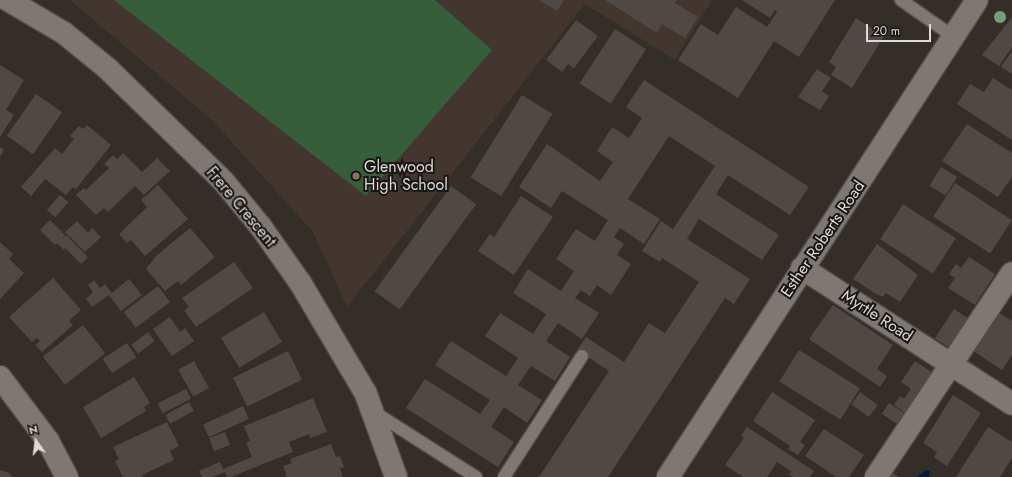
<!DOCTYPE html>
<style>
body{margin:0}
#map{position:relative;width:1012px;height:477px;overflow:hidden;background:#342e29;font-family:Jost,sans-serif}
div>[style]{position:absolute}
.built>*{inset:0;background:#42362e}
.green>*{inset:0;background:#365e3a}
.water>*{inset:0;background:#011c43}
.building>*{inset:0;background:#4f4844;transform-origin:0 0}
.roads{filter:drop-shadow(1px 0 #514d49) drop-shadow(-1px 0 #514d49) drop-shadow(0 1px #514d49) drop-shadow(0 -1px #514d49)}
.service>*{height:12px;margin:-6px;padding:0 6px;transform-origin:6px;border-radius:6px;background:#7e7772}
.minor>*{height:22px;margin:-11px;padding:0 11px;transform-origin:11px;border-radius:11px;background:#7e7772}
.trees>*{width:12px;height:12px;margin:-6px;border-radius:50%;background:#799d77}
.dots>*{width:11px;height:11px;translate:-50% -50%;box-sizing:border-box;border:2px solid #191715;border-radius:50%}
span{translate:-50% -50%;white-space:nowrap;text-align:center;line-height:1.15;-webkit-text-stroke:4px #191715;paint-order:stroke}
.poi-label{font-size:16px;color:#ddd9d7}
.left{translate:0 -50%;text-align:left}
.street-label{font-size:16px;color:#ddd9d7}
.north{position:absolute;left:16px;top:421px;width:40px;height:40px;-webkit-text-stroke:3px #191715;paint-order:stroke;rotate:346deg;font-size:11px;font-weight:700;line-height:16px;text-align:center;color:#ddd9d7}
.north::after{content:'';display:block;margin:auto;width:14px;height:18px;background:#ddd9d7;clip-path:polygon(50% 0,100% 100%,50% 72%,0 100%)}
.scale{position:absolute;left:866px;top:24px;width:65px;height:18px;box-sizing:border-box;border:2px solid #ddd9d7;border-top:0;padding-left:5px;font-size:12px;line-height:14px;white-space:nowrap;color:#ddd9d7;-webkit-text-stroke:3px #191715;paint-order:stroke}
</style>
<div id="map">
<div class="built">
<i style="clip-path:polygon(70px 0,712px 0,675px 60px,585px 4px,347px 307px,313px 232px,212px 120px)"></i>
</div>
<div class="green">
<i style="clip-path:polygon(114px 0,435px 0,492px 50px,366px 196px)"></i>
</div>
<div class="water">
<i style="clip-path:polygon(926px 470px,930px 471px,929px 477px,917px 477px)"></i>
</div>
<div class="building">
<i style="clip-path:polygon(539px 0,564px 0,557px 11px)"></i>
<i style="clip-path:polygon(605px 0,677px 0,675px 3px,698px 17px,685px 38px,662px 24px,657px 33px)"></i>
<i style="clip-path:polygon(742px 0,835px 0,799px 57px,774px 41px,738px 98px,678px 60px,701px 24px,718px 35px,736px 7px,767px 27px,777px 12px,775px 10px,770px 18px)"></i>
<i style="clip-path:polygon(1012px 17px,1012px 47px,999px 66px,982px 55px)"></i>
<i style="clip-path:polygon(856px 18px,884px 36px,852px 88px,831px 75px,836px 67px,829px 62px)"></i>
<i style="clip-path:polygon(576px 20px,598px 36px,574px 68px,568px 64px,562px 72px,546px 60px)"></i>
<i style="left:615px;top:29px;width:37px;height:65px;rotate:33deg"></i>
<i style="clip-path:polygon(1012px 51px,1012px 74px,1001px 67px)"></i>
<i style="clip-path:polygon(0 65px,24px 80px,6px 110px,14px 115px,0 137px)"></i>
<i style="clip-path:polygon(817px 69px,831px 78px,822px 91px,829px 96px,820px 110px,798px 97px)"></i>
<i style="clip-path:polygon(993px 78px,1012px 90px,1012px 140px,957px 104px,970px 84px,984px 92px)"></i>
<i style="clip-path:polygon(644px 80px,809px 187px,790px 215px,728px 175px,716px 194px,779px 235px,762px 260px,699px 219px,687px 239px,750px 279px,734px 304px,725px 298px,608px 477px,539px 477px,609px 371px,577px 350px,586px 337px,624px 362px,649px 323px,665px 333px,699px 282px,662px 258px,660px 262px,642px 251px,661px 221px,673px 229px,715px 166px,669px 136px,628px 199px,660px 219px,644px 244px,620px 228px,614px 237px,624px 244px,617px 255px,631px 264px,611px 295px,597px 285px,590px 296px,581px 290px,575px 298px,599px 313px,582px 339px,558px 323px,546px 341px,570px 357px,555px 381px,531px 366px,518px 385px,542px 400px,527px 423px,504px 407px,491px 427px,514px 442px,498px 467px,406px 408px,425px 379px,480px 414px,490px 400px,435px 365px,451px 341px,506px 376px,518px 358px,485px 336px,500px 313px,533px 334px,546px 314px,513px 293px,528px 269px,561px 291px,574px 271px,556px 259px,576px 229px,595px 241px,608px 220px,562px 191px,551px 208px,519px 187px,547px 144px,600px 181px,613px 162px,597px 151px,612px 127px,629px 138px,642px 118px,626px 107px)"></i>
<i style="left:36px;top:94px;width:32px;height:51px;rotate:35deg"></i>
<i style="left:522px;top:95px;width:36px;height:97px;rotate:32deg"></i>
<i style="clip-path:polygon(967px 124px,1012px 153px,1012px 177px,998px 197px,942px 161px)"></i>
<i style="clip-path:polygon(87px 125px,111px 145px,76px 189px,73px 187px,66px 195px,45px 179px,31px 196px,21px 187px,55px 148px,62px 154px,74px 139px,70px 136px,79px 126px,83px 129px)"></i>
<i style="clip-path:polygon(0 147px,4px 150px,0 157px)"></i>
<i style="clip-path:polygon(123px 153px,142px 172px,157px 158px,170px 171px,144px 195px,135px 186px,108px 212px,104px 208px,96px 215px,76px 195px,84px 188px,86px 190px,109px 168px,104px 164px,113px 155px,117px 159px)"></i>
<i style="left:941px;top:167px;width:19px;height:22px;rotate:32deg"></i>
<i style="left:955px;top:183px;width:68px;height:40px;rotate:33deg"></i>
<i style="clip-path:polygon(158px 185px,188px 219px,145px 256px,131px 240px,127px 243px,119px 234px,147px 207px,141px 200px)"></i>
<i style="left:451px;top:186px;width:31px;height:130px;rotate:36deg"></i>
<i style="left:60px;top:195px;width:11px;height:20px;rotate:41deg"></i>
<i style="clip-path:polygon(521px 196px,553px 217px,514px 275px,478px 251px,490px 234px,494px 237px)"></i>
<i style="left:903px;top:204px;width:63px;height:42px;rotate:33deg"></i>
<i style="clip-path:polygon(50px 220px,65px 235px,62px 239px,66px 235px,88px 257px,81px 264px,65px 248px,64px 250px,57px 243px,55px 245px,40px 230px)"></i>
<i style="clip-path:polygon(77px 221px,88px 233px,92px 228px,101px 237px,85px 252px,65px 232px)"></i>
<i style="clip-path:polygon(190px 228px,215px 257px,181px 285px,178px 281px,165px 291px,146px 269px,156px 256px)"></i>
<i style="clip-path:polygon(0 242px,13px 254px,9px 259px,24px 273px,0 299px)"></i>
<i style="clip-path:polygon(877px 244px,918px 275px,900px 302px,886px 293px,883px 297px,876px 294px,853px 279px)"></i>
<i style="clip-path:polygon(969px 257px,995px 274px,975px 305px,948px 288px,955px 278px,949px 274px,956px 264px,961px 268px)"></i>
<i style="clip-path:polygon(234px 262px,253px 288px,196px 327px,184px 310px,189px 307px,182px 298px)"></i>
<i style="clip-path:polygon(53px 278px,81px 310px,69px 321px,73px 325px,42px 352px,35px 345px,40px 341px,37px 338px,32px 342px,9px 317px)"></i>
<i style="clip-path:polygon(129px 279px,142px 295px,121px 311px,109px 295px,92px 307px,86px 299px,93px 292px,88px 285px,94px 280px,100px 288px,105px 284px,112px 293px)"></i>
<i style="left:158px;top:286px;width:20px;height:43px;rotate:53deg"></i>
<i style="clip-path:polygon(833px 305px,893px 345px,877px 369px,887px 376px,880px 387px,809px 339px)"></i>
<i style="left:954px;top:309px;width:20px;height:35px;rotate:33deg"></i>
<i style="left:264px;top:312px;width:35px;height:50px;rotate:59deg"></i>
<i style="clip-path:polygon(999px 313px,1012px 321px,1012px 355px,1002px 370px,973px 351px)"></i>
<i style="clip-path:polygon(170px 317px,180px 332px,185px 328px,194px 341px,172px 356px,153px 329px)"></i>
<i style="left:83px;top:325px;width:36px;height:51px;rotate:52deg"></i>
<i style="left:148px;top:332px;width:11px;height:21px;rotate:52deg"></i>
<i style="left:127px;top:343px;width:17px;height:29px;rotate:57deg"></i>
<i style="left:799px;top:350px;width:72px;height:37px;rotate:32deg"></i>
<i style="left:288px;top:351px;width:32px;height:61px;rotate:64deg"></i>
<i style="left:194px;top:361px;width:31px;height:18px;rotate:61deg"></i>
<i style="clip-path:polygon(915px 361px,936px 375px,909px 416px,894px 405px,900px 396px,904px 399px,911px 389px,901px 382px)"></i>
<i style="clip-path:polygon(134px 377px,150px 403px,144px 407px,146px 411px,101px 438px,83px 407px)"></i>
<i style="left:186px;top:389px;width:11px;height:32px;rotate:63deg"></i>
<i style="clip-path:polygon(772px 392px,815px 420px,800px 442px,805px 445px,798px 455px,788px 449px,790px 446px,753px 421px)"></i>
<i style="left:860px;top:392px;width:22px;height:15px;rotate:36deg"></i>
<i style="clip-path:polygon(953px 395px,981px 413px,947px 466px,934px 457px,937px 452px,923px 443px)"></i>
<i style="clip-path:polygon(313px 398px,327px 432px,310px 438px,309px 434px,289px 442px,293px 452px,231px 477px,227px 477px,225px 472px,212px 477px,202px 477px,199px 471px,220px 462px,223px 469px,252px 457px,246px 443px,250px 441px,244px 426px)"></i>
<i style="left:189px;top:402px;width:10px;height:27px;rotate:61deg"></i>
<i style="left:889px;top:403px;width:22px;height:13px;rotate:34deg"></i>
<i style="left:243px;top:406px;width:14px;height:44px;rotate:65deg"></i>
<i style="clip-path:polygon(167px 422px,179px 446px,170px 451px,174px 460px,142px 475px,143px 477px,123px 477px,115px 461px,119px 459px,113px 447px)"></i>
<i style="clip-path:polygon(747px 427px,814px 471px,810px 477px,793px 477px,789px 474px,791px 471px,777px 462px,767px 477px,743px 477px,725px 465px,744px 438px,741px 436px)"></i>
<i style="clip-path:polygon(988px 427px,1012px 442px,1012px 458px,1000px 477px,956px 477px)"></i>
<i style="clip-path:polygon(824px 429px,864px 455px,849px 477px,836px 477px,805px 456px)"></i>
<i style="left:225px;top:432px;width:14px;height:17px;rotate:69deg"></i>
<i style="clip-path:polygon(331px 444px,336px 457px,340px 456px,344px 467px,340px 468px,343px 477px,287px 477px,283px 466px,292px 463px,290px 459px)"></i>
<i style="clip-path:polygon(0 470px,10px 473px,12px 477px,0 477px)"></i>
<i style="clip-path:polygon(891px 472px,899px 477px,888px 477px)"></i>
</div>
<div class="roads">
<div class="service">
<i style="left:901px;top:0;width:65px;rotate:34.9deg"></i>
<i style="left:374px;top:412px;width:121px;rotate:32.5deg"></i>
<i style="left:504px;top:477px;width:144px;rotate:-57.2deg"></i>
</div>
<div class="minor">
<i style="left:8px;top:0;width:65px;rotate:30.5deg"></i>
<i style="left:64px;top:33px;width:57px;rotate:39.3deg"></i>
<i style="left:108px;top:69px;width:162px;rotate:44.2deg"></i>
<i style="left:224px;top:182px;width:58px;rotate:50.6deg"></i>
<i style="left:261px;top:227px;width:70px;rotate:54.9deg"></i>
<i style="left:301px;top:284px;width:128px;rotate:59.4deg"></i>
<i style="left:366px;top:394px;width:88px;rotate:70.1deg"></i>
<i style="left:802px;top:268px;width:250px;rotate:32.9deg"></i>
<i style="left:0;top:377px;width:80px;rotate:53.1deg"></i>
<i style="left:48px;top:441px;width:41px;rotate:62.2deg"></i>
<i style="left:668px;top:477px;width:568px;rotate:-57.06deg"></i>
<i style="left:876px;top:477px;width:245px;rotate:-56.3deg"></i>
</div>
</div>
<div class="trees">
<i style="left:1000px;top:17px"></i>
</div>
<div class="dots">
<i style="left:356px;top:176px;background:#8d6e63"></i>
</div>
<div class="poi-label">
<span class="left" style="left:364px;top:176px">Glenwood<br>High School</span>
</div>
<div class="street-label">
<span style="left:241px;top:207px;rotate:50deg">Frere Crescent</span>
<span style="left:823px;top:239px;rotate:-56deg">Esther Roberts Road</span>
<span style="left:877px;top:316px;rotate:33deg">Myrtle Road</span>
</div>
<div class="north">N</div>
<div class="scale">20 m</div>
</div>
